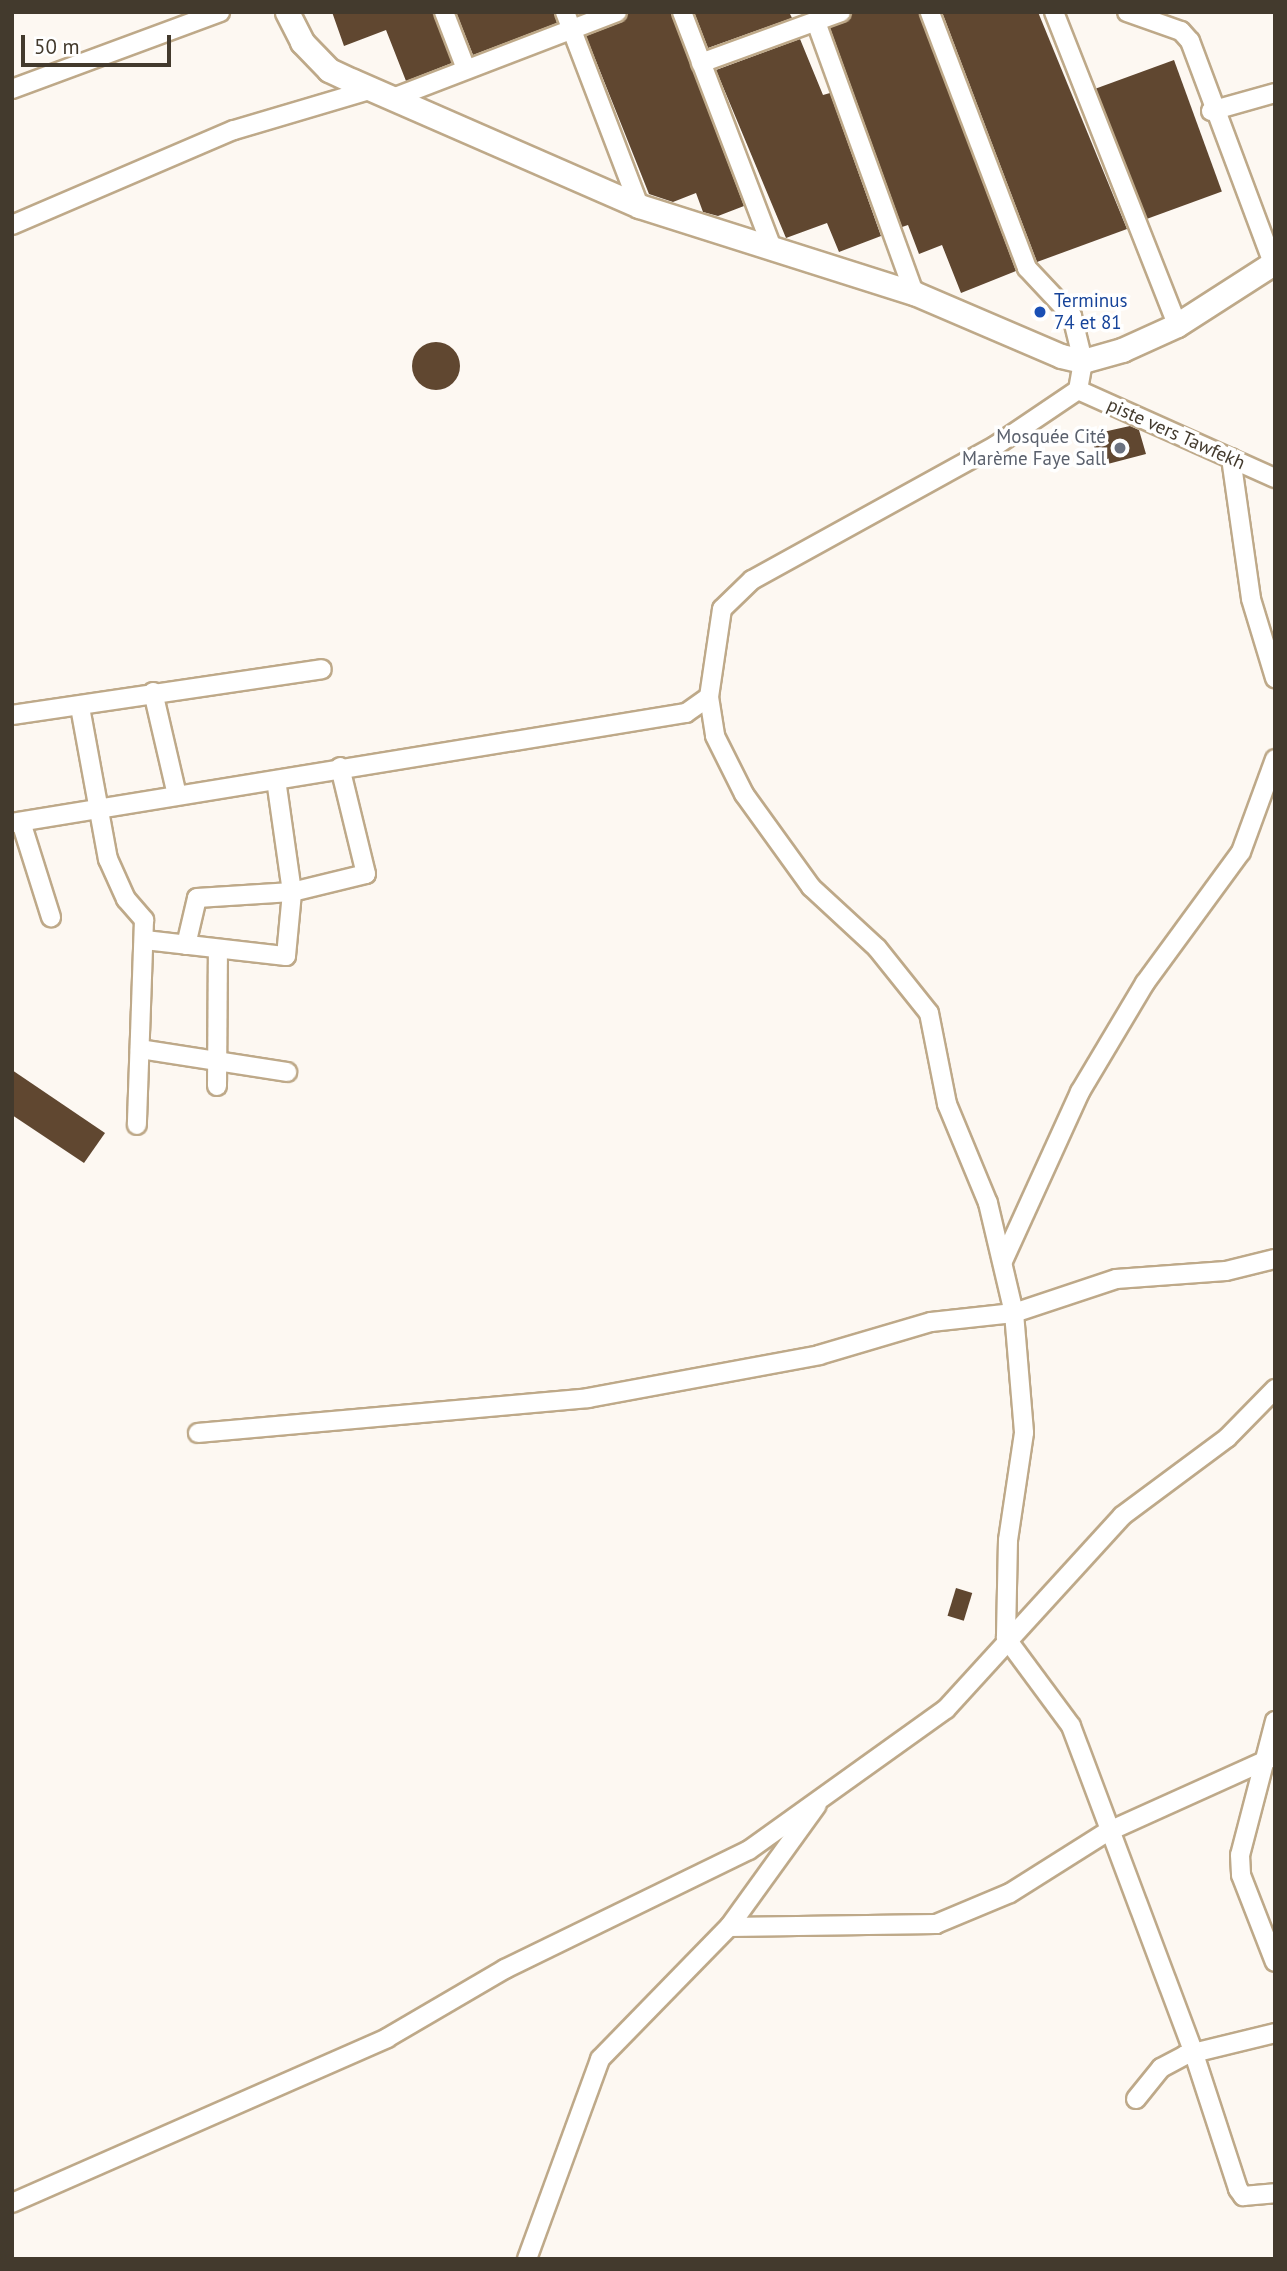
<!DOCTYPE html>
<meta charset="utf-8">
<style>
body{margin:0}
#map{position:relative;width:1287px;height:2271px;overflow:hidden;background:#fdf8f2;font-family:"PT Sans",sans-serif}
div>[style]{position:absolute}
.building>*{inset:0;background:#604730;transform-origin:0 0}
.round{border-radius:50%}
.roads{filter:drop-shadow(2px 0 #bea989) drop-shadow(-2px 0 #bea989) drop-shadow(0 2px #bea989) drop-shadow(0 -2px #bea989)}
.minor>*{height:18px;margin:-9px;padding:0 9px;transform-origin:9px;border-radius:9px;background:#fff}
.tertiary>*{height:23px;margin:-11.5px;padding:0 11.5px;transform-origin:11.5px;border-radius:11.5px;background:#fff}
.dots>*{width:19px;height:19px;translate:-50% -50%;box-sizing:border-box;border:4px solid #fff;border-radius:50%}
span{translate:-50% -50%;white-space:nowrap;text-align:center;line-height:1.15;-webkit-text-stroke:7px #fff;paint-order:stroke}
.transit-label{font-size:19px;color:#164399}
.left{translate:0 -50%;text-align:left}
.street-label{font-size:19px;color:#433a2d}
.worship-label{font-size:19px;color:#5b616d}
.right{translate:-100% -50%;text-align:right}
.frame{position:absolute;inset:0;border:14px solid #433a2d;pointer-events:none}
.scale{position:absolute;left:21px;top:35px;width:150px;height:32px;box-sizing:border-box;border:4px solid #433a2d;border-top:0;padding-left:9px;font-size:21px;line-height:24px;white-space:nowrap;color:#433a2d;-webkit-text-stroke:5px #fff;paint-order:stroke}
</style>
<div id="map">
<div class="building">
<i style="clip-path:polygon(332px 12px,433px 12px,452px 63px,406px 81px,386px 30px,344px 46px)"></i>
<i style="clip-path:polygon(456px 12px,554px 12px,557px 23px,473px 55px)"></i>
<i style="clip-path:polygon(628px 12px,671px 12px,744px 206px,718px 216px,703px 212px,696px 193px,673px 202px,649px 194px,586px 36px,622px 22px)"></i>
<i style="clip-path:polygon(694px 12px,789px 12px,792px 18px,708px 48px)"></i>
<i style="clip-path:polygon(852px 12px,919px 12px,1016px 271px,961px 293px,942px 245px,919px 254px,908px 225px,902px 227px,830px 28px)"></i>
<i style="clip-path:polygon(942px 12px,1038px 12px,1127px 229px,1037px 262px)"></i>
<i style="clip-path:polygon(800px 39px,823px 95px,830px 93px,881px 236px,839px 252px,827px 223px,786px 238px,716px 70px)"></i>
<i style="left:1174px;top:60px;width:140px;height:83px;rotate:70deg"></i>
<i class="round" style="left:412px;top:342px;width:48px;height:48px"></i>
<i style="clip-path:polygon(1130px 426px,1139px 430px,1146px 454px,1100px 466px,1093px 443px,1105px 440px,1103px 432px)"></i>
<i style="clip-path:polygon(12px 1070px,105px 1133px,84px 1163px,12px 1115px)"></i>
<i style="left:956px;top:1588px;width:17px;height:29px;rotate:17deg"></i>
</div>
<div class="roads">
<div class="minor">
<i style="left:444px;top:12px;width:61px;rotate:68.9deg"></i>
<i style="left:565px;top:12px;width:208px;rotate:69.1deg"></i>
<i style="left:682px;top:12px;width:253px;rotate:69.1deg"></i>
<i style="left:1054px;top:12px;width:336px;rotate:68.5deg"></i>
<i style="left:1127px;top:12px;width:57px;rotate:19.4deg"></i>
<i style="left:1181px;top:31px;width:13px;rotate:48deg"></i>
<i style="left:1190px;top:41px;width:237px;rotate:69.5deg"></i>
<i style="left:816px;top:22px;width:288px;rotate:70.1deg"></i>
<i style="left:701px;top:63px;width:149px;rotate:-20deg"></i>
<i style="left:12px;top:89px;width:222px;rotate:-20.3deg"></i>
<i style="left:393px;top:98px;width:240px;rotate:-21deg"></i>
<i style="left:1211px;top:111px;width:66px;rotate:-15.7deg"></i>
<i style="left:12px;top:225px;width:241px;rotate:-23.2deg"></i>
<i style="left:234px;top:130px;width:144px;rotate:-16.5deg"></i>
<i style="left:1078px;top:390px;width:216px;rotate:24.1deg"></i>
<i style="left:1231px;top:458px;width:142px;rotate:81.9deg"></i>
<i style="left:1251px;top:599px;width:83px;rotate:73.1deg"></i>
<i style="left:153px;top:692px;width:106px;rotate:76.9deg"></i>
<i style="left:709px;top:697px;width:39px;rotate:81deg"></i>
<i style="left:715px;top:736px;width:65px;rotate:63.4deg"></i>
<i style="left:744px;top:794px;width:115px;rotate:54.2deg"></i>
<i style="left:811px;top:887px;width:90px;rotate:42.7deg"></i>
<i style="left:877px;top:948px;width:83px;rotate:51.3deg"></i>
<i style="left:929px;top:1013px;width:93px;rotate:78.8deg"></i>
<i style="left:947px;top:1104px;width:107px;rotate:67.5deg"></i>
<i style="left:988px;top:1203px;width:113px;rotate:76.7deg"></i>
<i style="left:1014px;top:1313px;width:120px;rotate:85.2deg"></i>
<i style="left:1024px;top:1433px;width:108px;rotate:98.5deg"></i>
<i style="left:1008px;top:1540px;width:98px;rotate:91.2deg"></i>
<i style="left:1006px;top:1638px;width:109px;rotate:53.5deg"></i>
<i style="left:1071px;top:1726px;width:350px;rotate:69.4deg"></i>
<i style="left:1194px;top:2054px;width:142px;rotate:71.9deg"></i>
<i style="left:1238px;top:2189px;width:9px;rotate:54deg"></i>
<i style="left:1243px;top:2196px;width:32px;rotate:-5deg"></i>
<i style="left:80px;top:707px;width:155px;rotate:79.6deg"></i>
<i style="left:108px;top:859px;width:44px;rotate:65.8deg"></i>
<i style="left:126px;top:899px;width:28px;rotate:49deg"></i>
<i style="left:144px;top:920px;width:205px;rotate:92deg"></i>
<i style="left:12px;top:715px;width:313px;rotate:-8.4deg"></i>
<i style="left:21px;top:822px;width:100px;rotate:72.5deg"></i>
<i style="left:12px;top:823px;width:683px;rotate:-9.27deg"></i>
<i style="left:686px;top:713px;width:28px;rotate:-35deg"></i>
<i style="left:709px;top:697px;width:89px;rotate:-81.6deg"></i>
<i style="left:722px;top:609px;width:42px;rotate:-44deg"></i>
<i style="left:752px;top:580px;width:277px;rotate:-28.9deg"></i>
<i style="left:995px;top:446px;width:100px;rotate:-34deg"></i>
<i style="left:1078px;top:390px;width:29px;rotate:-80deg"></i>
<i style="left:1083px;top:361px;width:46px;rotate:-103.7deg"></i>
<i style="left:1072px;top:316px;width:66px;rotate:-133.2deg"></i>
<i style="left:1027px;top:268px;width:274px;rotate:-110.8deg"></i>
<i style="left:145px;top:940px;width:142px;rotate:6.5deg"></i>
<i style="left:286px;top:956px;width:64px;rotate:-84.6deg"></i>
<i style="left:292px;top:892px;width:113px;rotate:-98.1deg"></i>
<i style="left:186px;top:945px;width:48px;rotate:-76.8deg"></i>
<i style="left:197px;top:898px;width:95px;rotate:-3.6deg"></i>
<i style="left:292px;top:892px;width:76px;rotate:-13.7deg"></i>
<i style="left:366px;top:874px;width:110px;rotate:-103.7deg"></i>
<i style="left:140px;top:1049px;width:149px;rotate:8.9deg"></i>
<i style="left:217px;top:1086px;width:134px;rotate:-89.6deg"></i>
<i style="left:1003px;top:1261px;width:186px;rotate:-65.5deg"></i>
<i style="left:1080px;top:1092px;width:127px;rotate:-59.2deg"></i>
<i style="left:1145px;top:983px;width:162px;rotate:-53.8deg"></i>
<i style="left:1241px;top:852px;width:99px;rotate:-69.9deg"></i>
<i style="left:198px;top:1433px;width:392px;rotate:-5.1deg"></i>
<i style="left:588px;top:1398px;width:235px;rotate:-10.5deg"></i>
<i style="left:819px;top:1355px;width:117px;rotate:-16.4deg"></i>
<i style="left:931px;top:1322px;width:83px;rotate:-6.2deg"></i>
<i style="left:1014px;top:1313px;width:108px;rotate:-18.4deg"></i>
<i style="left:1116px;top:1279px;width:110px;rotate:-4.2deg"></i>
<i style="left:1226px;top:1271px;width:50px;rotate:-13.8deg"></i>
<i style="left:1275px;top:1721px;width:138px;rotate:104.6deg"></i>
<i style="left:1240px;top:1855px;width:20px;rotate:87deg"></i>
<i style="left:1241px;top:1875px;width:93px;rotate:68.7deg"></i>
<i style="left:729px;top:1927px;width:207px;rotate:-0.8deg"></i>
<i style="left:936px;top:1924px;width:80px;rotate:-22.7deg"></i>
<i style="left:1010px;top:1893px;width:115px;rotate:-32.2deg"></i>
<i style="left:1107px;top:1832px;width:184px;rotate:-24.3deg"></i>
<i style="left:1136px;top:2099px;width:40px;rotate:-51deg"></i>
<i style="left:1161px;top:2068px;width:27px;rotate:-28deg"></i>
<i style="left:1185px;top:2055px;width:93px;rotate:-13.7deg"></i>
<i style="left:12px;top:2203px;width:410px;rotate:-23.7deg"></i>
<i style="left:387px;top:2038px;width:137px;rotate:-30.3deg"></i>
<i style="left:505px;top:1969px;width:271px;rotate:-26deg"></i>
<i style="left:749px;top:1850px;width:242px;rotate:-35.6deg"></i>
<i style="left:946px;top:1709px;width:261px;rotate:-47.6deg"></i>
<i style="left:1122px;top:1516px;width:131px;rotate:-36.6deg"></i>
<i style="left:1227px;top:1438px;width:69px;rotate:-45.6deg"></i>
<i style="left:527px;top:2259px;width:213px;rotate:-69.9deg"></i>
<i style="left:600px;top:2059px;width:185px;rotate:-45.7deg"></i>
<i style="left:729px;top:1927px;width:150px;rotate:-54.2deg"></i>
</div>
<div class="tertiary">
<i style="left:287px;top:12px;width:34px;rotate:63deg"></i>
<i style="left:302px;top:42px;width:39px;rotate:46deg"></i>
<i style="left:329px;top:70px;width:26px;rotate:25deg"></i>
<i style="left:353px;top:81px;width:312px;rotate:23.6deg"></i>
<i style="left:639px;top:206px;width:288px;rotate:17.6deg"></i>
<i style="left:914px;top:293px;width:160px;rotate:23.2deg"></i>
<i style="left:1061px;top:356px;width:23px;rotate:13deg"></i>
<i style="left:1083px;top:361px;width:41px;rotate:-15.8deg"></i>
<i style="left:1122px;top:350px;width:60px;rotate:-24.4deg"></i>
<i style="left:1177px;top:325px;width:117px;rotate:-32.7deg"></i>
</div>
</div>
<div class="dots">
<i style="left:1040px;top:312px;background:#1a4fb4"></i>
<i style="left:1120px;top:448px;background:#6b7280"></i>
</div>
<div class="transit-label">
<span class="left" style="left:1054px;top:312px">Terminus<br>74 et 81</span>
</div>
<div class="street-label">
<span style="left:1176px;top:434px;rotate:24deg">piste vers Tawfekh</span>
</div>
<div class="worship-label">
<span class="right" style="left:1106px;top:448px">Mosquée Cité<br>Marème Faye Sall</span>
</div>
<div class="frame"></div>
<div class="scale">50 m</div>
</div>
